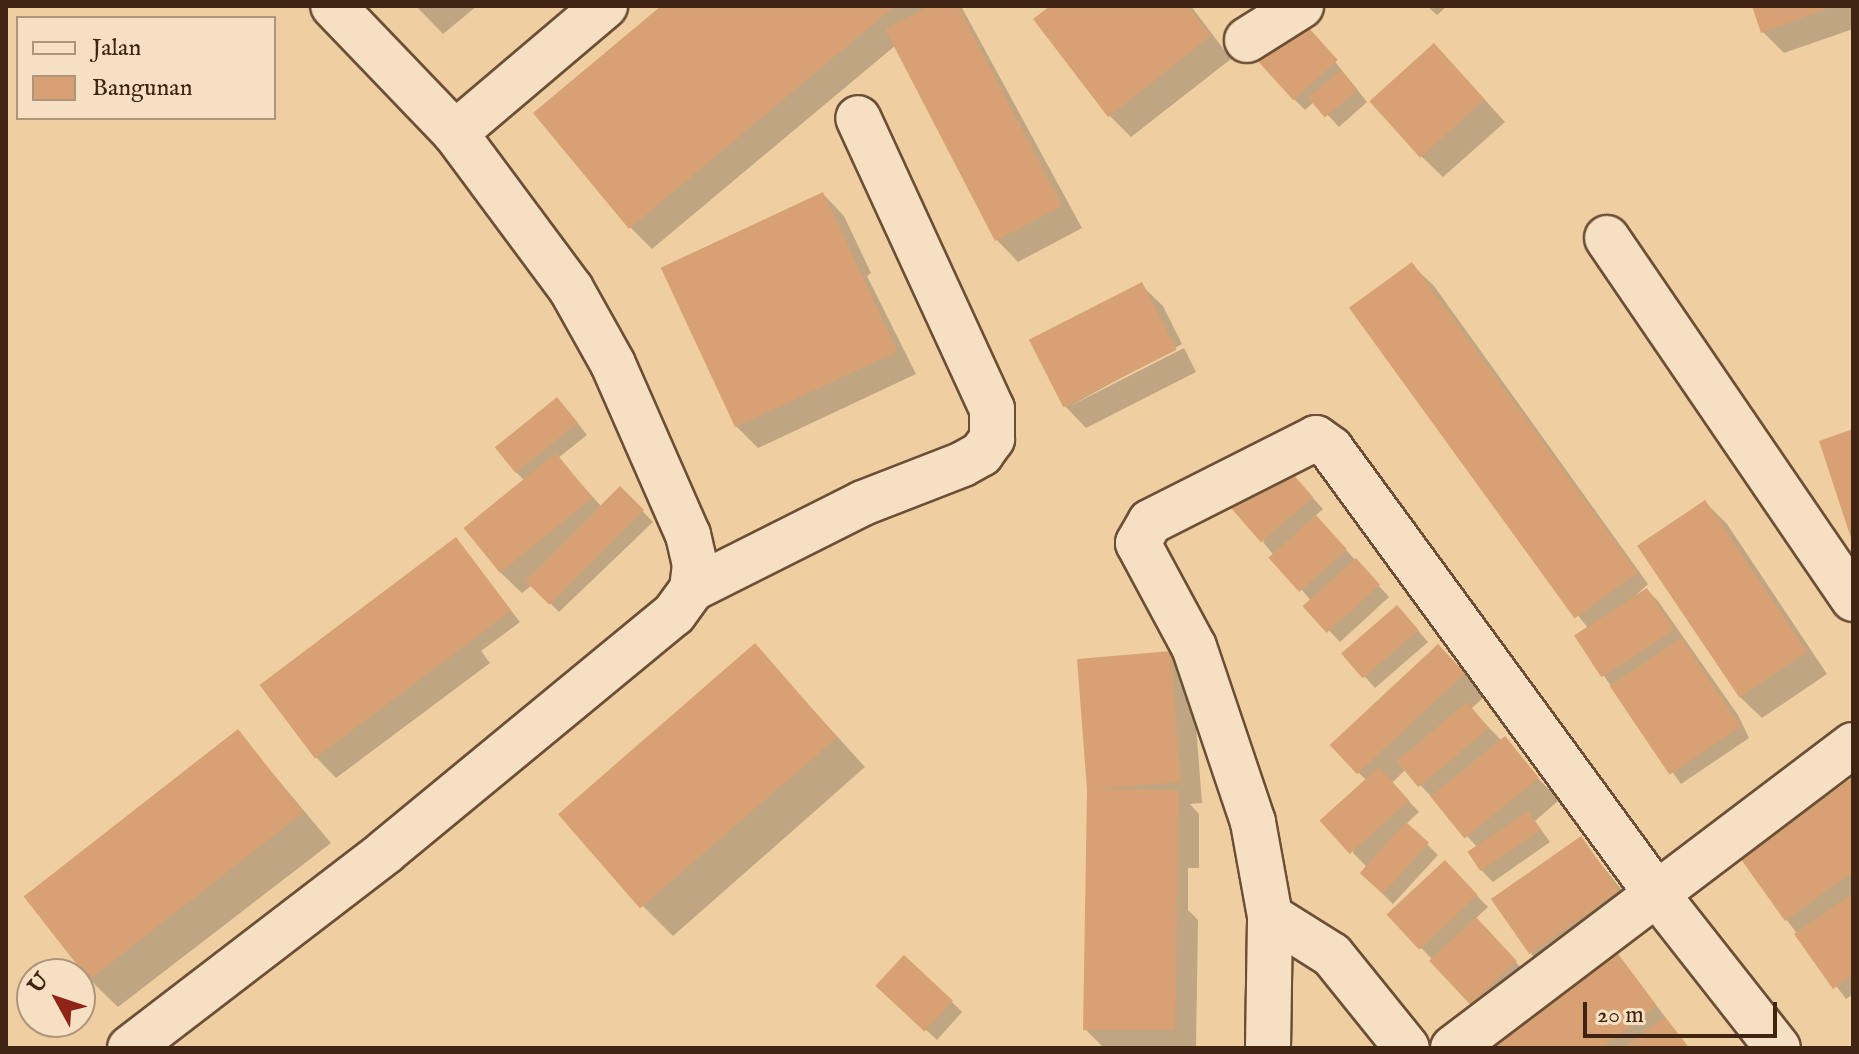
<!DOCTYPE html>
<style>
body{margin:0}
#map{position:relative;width:1859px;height:1054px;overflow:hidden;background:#efcfa2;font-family:"IM FELL English",serif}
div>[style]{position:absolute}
.shadow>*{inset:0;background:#0003}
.building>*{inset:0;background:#d8a174;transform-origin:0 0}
.roads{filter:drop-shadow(2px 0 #6c4f36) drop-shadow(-2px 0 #6c4f36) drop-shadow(0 2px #6c4f36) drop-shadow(0 -2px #6c4f36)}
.street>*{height:44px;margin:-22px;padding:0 22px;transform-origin:22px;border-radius:22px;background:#f5e0c3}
span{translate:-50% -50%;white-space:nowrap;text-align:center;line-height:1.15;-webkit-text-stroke:6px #f5e0c3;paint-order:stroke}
.frame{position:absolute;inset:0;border:8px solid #402412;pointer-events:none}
.legend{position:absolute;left:16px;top:16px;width:260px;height:104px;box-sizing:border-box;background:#f5e0c3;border:2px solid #ad957c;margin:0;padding:10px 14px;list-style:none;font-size:24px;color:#402412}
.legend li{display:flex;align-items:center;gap:16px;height:40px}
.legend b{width:40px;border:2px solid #ad957c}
.north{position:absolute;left:16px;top:958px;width:80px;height:80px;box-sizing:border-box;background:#f5e0c3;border:2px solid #ad957c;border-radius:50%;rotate:310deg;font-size:22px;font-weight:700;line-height:32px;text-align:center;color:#402412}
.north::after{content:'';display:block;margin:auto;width:28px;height:36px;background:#8f2418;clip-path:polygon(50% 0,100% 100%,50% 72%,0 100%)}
.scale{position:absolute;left:1583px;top:1002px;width:194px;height:36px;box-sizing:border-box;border:4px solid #402412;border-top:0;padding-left:10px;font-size:24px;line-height:28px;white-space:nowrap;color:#402412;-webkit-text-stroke:6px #f5e0c3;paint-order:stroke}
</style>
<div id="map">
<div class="shadow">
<i style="clip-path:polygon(416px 6px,477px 6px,443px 34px)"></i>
<i style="clip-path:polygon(665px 6px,961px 6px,1082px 228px,1018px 262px,997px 240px,896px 45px,652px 249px,630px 227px)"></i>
<i style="clip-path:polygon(1054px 6px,1191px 6px,1231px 59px,1131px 137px,1109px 115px)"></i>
<i style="clip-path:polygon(1427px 6px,1447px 6px,1437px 15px)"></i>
<i style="clip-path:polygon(1754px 6px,1853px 6px,1853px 29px,1784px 53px,1763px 32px)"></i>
<i style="clip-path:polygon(1310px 30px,1367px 102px,1339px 127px,1315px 101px,1305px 110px,1294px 99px)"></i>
<i style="clip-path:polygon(1456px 68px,1505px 122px,1443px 177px,1421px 156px)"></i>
<i style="clip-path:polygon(823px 194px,844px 216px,871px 273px,867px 276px,916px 374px,758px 448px,736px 426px)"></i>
<i style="clip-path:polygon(1412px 265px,1434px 286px,1648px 584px,1629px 602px,1647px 590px,1658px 601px,1738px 715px,1749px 738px,1681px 784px,1604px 676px,1588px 628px,1519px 540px)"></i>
<i style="clip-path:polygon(1141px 285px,1163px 306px,1182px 344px,1070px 406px,1184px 348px,1196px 372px,1086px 428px,1065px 406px,1032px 341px)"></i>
<i style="clip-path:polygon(568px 411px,587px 435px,558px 458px,601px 506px,620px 488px,653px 522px,559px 612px,532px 585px,522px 593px,500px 572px,525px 481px,516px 472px)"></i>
<i style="clip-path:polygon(1289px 472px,1323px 509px,1315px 516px,1389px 597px,1340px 642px,1306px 606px,1311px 601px,1263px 542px)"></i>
<i style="clip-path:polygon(1705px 502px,1727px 524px,1827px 674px,1762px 718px,1740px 697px)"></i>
<i style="clip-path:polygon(456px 540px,520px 622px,481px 651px,490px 663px,336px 778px,315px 756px)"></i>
<i style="clip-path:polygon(1408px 619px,1428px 642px,1375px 688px,1344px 653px)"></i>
<i style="clip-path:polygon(755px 646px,865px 767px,673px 936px,643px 906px)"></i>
<i style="clip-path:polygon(1170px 653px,1192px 675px,1202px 803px,1190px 804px,1199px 814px,1199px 868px,1188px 868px,1188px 910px,1198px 920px,1196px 1048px,1104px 1048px,1085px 1029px,1089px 790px)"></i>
<i style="clip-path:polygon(1460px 668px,1485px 696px,1471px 709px,1559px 800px,1535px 821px,1550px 842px,1493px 882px,1482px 871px,1478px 848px,1406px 769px,1392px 783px,1419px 812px,1406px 824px,1438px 855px,1393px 904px,1361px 872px,1366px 866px,1353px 853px,1367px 781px,1331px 744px)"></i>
<i style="clip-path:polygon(238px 732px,331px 843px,118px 1007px,88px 978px)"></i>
<i style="clip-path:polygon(1853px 780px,1853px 994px,1846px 999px,1786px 919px)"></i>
<i style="clip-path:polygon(1581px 839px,1640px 913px,1553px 975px,1531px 954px)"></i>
<i style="clip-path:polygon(1445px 863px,1488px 907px,1475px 919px,1527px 974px,1484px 1014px,1390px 915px)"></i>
<i style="clip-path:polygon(1610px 945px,1689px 1048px,1474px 1048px)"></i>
<i style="clip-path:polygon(890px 997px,951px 1001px,962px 1012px,937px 1040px)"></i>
</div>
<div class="building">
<i style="clip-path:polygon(661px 6px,895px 6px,629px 229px,533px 113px)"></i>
<i style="clip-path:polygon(930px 6px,958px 6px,1062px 206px,995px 241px,885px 29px)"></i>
<i style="clip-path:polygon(1050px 6px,1188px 6px,1211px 36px,1108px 117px,1033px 19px)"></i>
<i style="clip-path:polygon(1752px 6px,1835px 6px,1761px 33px)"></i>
<i style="left:1299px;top:17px;width:58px;height:60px;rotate:48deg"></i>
<i style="left:1434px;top:43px;width:76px;height:87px;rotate:48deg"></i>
<i style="left:1341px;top:70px;width:26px;height:43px;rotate:50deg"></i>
<i style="left:823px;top:192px;width:176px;height:179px;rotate:65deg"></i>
<i style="left:1412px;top:262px;width:384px;height:78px;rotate:54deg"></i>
<i style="left:1142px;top:282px;width:76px;height:127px;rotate:63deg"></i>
<i style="left:557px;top:397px;width:33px;height:80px;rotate:51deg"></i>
<i style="clip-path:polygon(1853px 429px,1853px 540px,1852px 541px,1819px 441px)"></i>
<i style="left:556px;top:453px;width:58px;height:119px;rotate:51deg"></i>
<i style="left:1279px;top:458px;width:52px;height:69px;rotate:49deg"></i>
<i style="left:620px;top:486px;width:34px;height:134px;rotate:45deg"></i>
<i style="left:1705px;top:500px;width:183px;height:82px;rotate:56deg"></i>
<i style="left:1316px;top:515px;width:46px;height:64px;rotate:48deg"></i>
<i style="left:456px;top:537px;width:92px;height:246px;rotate:53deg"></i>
<i style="left:1356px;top:558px;width:36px;height:72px;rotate:48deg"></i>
<i style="left:1647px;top:588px;width:50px;height:87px;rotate:57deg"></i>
<i style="left:1397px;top:605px;width:33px;height:74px;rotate:49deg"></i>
<i style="left:1681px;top:638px;width:107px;height:86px;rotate:56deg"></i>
<i style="left:755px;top:643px;width:125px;height:261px;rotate:49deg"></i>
<i style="left:1438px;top:644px;width:40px;height:148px;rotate:47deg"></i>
<i style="clip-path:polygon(1171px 651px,1181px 782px,1093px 789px,1179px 790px,1175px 1030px,1083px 1030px,1087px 790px,1077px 659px)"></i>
<i style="left:1467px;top:702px;width:34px;height:92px;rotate:50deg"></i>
<i style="left:238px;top:729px;width:106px;height:272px;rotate:52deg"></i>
<i style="left:1505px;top:736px;width:54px;height:96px;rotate:51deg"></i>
<i style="left:1379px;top:767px;width:45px;height:80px;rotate:48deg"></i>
<i style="clip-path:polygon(1853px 777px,1853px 872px,1785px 921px,1740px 858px)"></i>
<i style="left:1528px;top:811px;width:23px;height:73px;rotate:56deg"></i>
<i style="left:1406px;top:822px;width:31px;height:69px;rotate:42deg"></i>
<i style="left:1581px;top:836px;width:67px;height:110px;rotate:55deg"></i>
<i style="left:1445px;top:860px;width:48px;height:80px;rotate:47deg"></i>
<i style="clip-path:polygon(1853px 893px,1853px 975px,1833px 989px,1794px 934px)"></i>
<i style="left:1476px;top:917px;width:60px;height:64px;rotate:47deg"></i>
<i style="clip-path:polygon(1610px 943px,1657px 1006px,1601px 1048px,1470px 1048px)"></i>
<i style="left:904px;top:955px;width:67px;height:42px;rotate:43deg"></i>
<i style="clip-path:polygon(1665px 1017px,1689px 1048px,1624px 1048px)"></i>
</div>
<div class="roads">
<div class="street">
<i style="left:1247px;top:40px;width:64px;rotate:-32.2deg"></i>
<i style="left:455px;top:133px;width:197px;rotate:-40.3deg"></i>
<i style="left:1607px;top:238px;width:437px;rotate:55.7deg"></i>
<i style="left:692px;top:589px;width:191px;rotate:-26.7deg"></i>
<i style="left:863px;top:503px;width:107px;rotate:-21.3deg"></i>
<i style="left:963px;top:464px;width:21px;rotate:-29deg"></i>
<i style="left:981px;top:454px;width:19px;rotate:-54deg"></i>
<i style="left:992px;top:439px;width:30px;rotate:-90deg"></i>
<i style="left:992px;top:409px;width:320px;rotate:-114.7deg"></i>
<i style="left:1270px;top:916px;width:73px;rotate:32.2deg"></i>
<i style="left:1332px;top:955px;width:119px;rotate:51.1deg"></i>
<i style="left:130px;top:1048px;width:322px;rotate:-37.5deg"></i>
<i style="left:385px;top:852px;width:374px;rotate:-39.5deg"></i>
<i style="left:674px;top:614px;width:31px;rotate:-54deg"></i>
<i style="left:692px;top:589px;width:24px;rotate:-83deg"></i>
<i style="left:695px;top:565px;width:31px;rotate:-103deg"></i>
<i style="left:688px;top:535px;width:187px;rotate:-113.7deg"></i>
<i style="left:613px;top:364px;width:86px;rotate:-119.2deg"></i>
<i style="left:571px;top:289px;width:194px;rotate:-126.6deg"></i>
<i style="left:455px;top:133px;width:176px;rotate:-133.8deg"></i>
<i style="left:1268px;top:1048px;width:132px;rotate:-89.1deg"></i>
<i style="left:1270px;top:916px;width:96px;rotate:-100.3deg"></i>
<i style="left:1253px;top:822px;width:185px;rotate:-108.6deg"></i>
<i style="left:1194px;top:647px;width:118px;rotate:-118.3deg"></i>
<i style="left:1138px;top:543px;width:24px;rotate:-60deg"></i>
<i style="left:1150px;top:522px;width:186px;rotate:-26.8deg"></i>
<i style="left:1316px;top:438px;width:19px;rotate:36deg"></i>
<i style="left:1331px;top:449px;width:550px;rotate:53.8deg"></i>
<i style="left:1656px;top:893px;width:197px;rotate:51.8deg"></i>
<i style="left:1453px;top:1048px;width:502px;rotate:-37.14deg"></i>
</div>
</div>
<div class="frame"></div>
<ul class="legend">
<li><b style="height:10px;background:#f5e0c3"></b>Jalan</li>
<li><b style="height:22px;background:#d8a174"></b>Bangunan</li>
</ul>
<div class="north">U</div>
<div class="scale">20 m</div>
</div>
